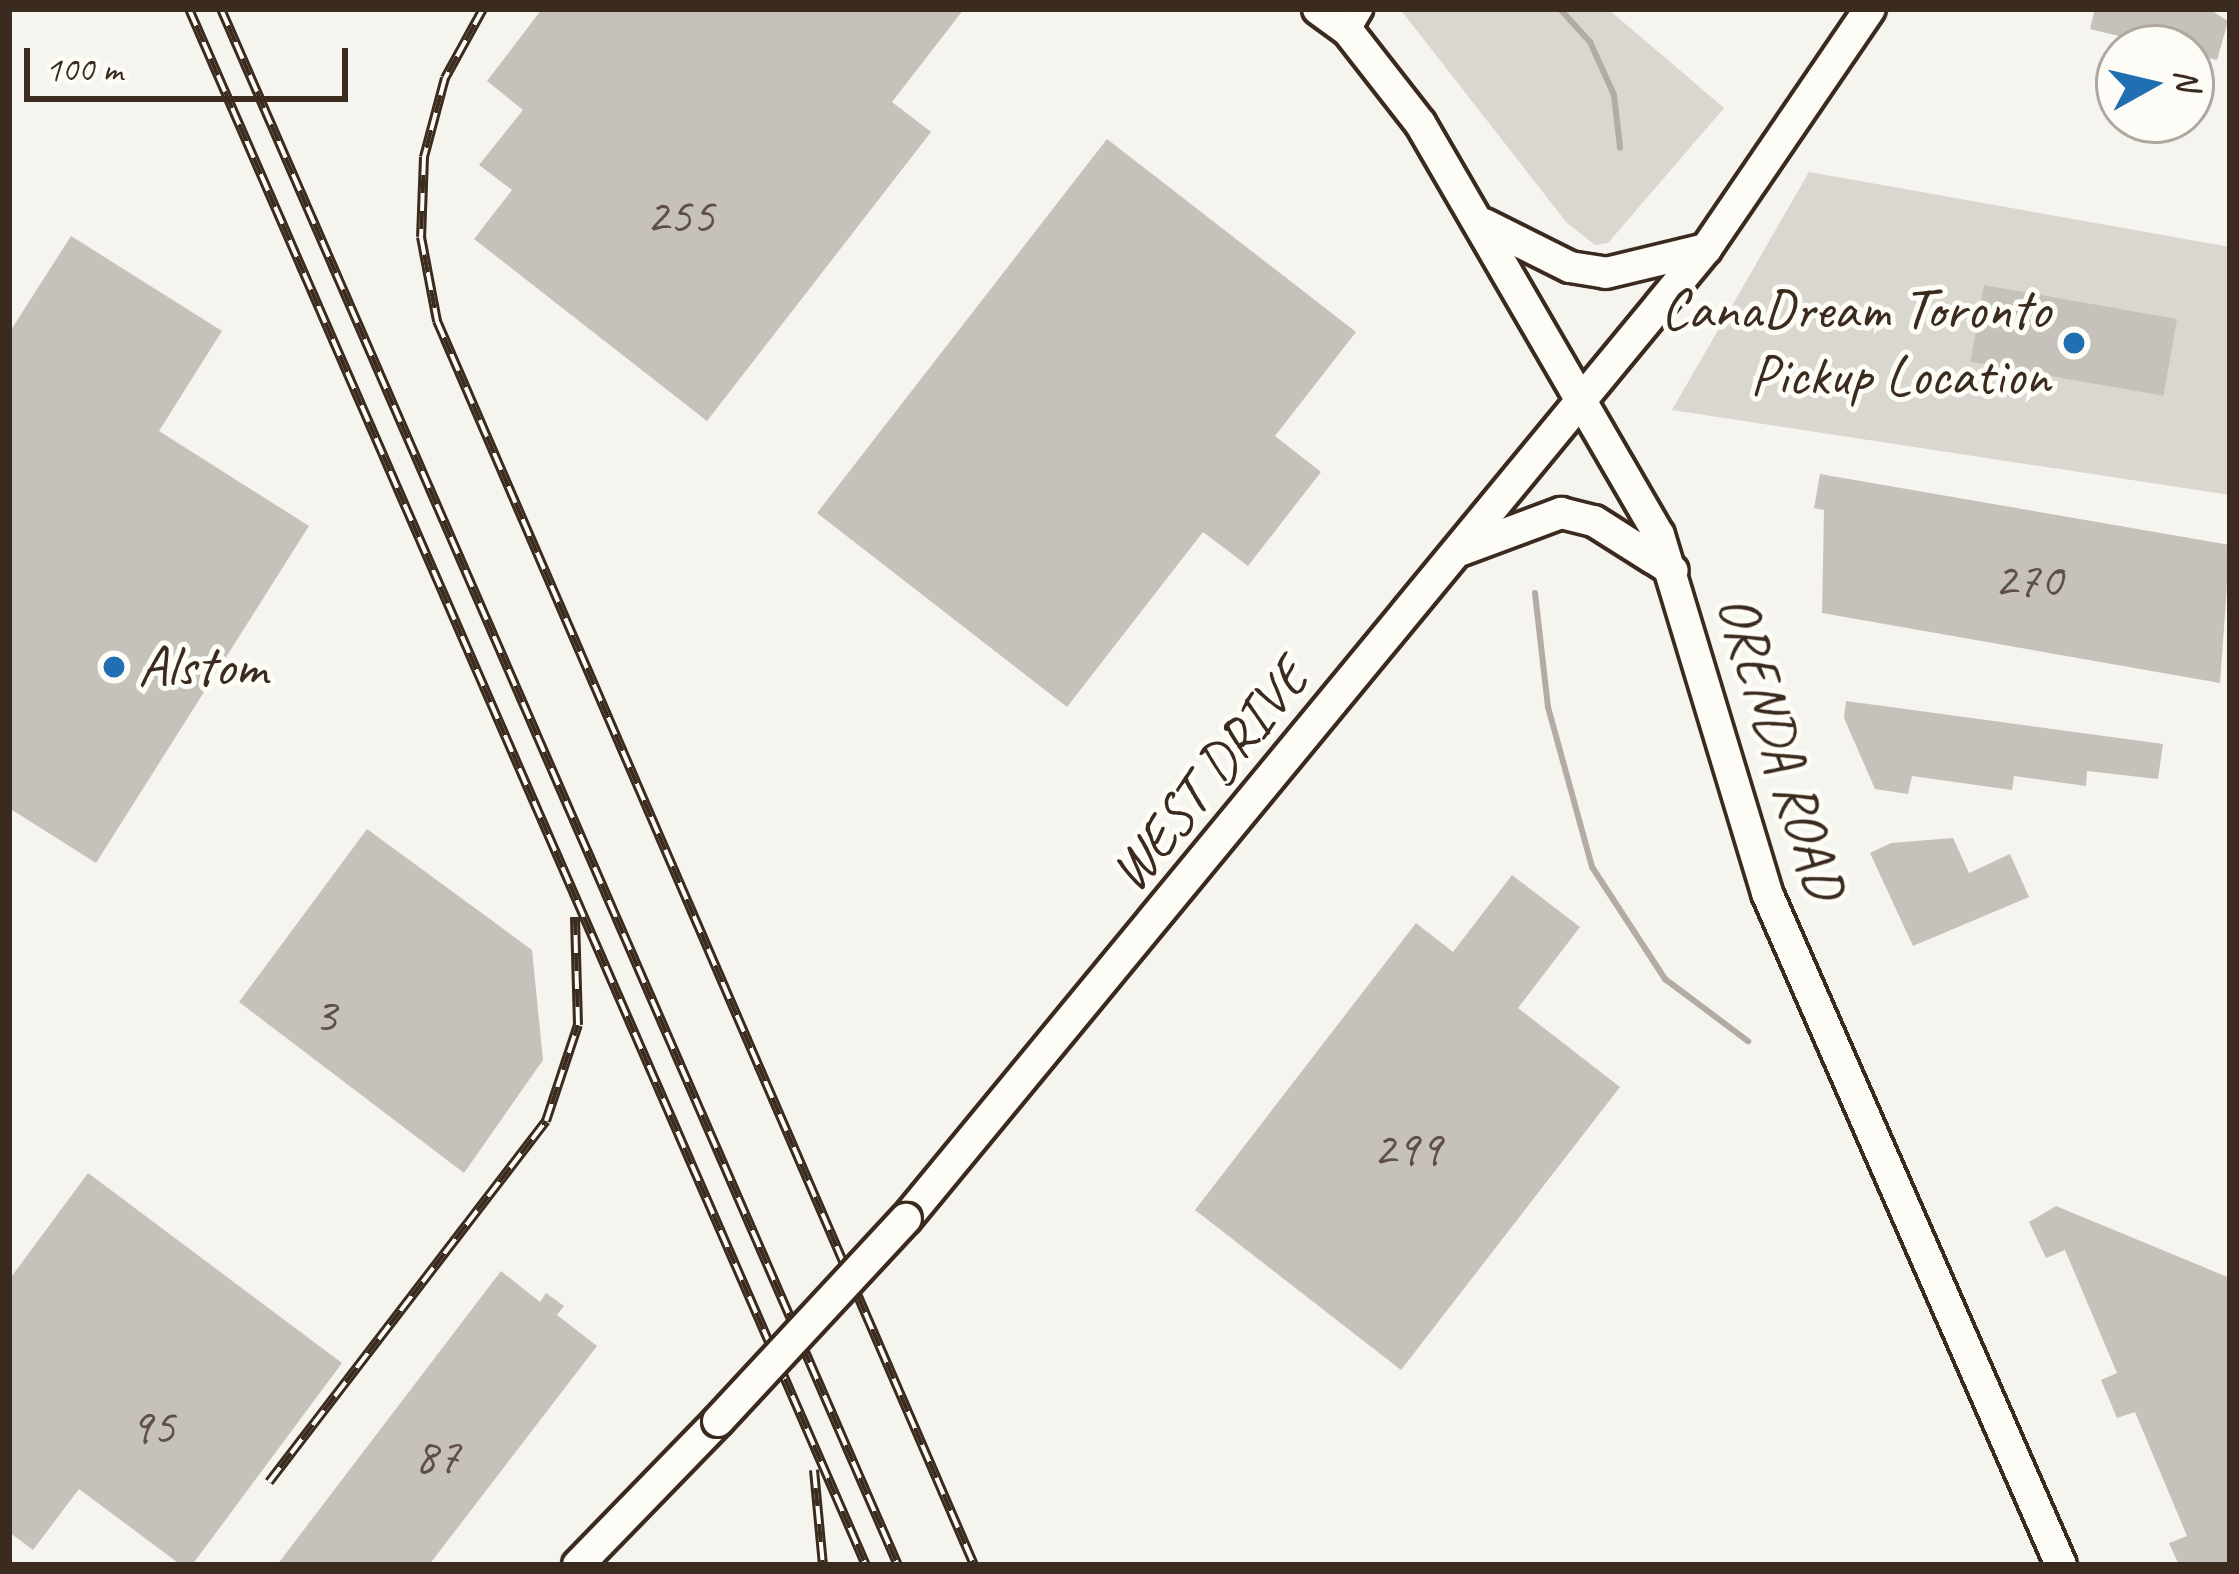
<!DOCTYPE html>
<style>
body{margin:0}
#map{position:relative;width:2239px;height:1574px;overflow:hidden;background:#f5f4ee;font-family:Caveat,sans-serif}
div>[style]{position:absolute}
.green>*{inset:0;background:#dad6d0}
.stream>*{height:6px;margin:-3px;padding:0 3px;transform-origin:3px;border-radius:3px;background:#b4aca4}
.building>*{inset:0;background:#c7c1bb;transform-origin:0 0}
.roads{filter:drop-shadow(3px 0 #3b2a1e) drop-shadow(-3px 0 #3b2a1e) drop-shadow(0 3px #3b2a1e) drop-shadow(0 -3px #3b2a1e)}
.street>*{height:21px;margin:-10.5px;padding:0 10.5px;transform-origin:10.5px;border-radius:10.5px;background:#fdfcf7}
.secondary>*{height:30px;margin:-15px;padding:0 15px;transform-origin:15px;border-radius:15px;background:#fdfcf7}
.rail>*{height:10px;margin-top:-5px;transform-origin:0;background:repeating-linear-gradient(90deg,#fdfcf7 0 18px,#3b2a1e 0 36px);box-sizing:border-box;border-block:3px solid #3b2a1e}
.bridges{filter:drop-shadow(3px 0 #3b2a1e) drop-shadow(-3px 0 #3b2a1e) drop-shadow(0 3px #3b2a1e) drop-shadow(0 -3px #3b2a1e)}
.secondary-bridge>*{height:30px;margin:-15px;padding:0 15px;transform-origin:15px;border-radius:15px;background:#fdfcf7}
.dots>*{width:33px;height:33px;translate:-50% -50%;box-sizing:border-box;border:6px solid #fdfcf7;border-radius:50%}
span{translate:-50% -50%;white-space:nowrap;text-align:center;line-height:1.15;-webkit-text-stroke:10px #fdfcf7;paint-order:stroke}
.number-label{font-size:51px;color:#5e5045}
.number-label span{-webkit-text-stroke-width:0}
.poi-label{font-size:57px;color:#3b2a1e}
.right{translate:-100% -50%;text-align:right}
.left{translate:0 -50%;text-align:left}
.street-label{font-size:57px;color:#3b2a1e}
.frame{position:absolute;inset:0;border:12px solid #3b2a1e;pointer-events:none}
.north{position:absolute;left:2095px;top:24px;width:120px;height:120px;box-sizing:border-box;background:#fdfcf7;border:3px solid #afa8a0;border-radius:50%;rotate:82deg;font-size:33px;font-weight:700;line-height:48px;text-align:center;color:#3b2a1e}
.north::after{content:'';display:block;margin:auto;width:42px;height:54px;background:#1f6fb2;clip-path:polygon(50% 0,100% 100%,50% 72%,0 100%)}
.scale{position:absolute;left:24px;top:48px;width:324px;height:54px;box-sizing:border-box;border:6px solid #3b2a1e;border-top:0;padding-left:15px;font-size:36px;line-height:42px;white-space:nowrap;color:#3b2a1e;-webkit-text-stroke:9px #fdfcf7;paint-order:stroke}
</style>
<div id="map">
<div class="green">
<i style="clip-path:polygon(1400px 9px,1608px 9px,1724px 108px,1608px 243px,1595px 245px,1567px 223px)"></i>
<i style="clip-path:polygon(1809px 172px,2230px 247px,2230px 495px,1672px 410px)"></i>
</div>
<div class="stream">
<i style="left:1560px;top:9px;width:45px;rotate:47.7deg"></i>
<i style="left:1590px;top:42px;width:58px;rotate:65.6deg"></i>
<i style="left:1614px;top:95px;width:53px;rotate:83.5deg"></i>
<i style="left:1535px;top:593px;width:115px;rotate:83.5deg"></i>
<i style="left:1548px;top:707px;width:166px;rotate:74.6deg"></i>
<i style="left:1592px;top:867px;width:134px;rotate:56.9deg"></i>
<i style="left:1665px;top:979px;width:104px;rotate:36.8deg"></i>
</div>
<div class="building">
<i style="clip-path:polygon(542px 9px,964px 9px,892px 102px,931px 132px,707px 421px,474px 239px,512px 190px,479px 165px,523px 110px,487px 81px)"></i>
<i style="clip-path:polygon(2095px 9px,2209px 9px,2228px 21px,2217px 60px,2090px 29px)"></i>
<i style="clip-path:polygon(1107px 139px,1356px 332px,1275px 436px,1321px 472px,1248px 566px,1203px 532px,1067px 707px,817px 513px)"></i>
<i style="clip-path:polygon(71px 236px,222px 331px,159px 431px,309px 526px,96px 863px,9px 808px,9px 333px)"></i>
<i style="left:1984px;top:285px;width:196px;height:78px;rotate:10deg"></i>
<i style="clip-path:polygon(1820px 474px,2230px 545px,2220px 683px,1822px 613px,1824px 510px,1814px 508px)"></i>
<i style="clip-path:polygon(1846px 701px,2163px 744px,2158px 779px,2087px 771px,2086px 786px,2014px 776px,2012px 790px,1912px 776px,1908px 794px,1875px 789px,1844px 718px)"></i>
<i style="clip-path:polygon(367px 829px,532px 950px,543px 1060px,464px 1173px,239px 1002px)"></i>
<i style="clip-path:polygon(1953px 838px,1969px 873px,2010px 854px,2029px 897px,1913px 946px,1870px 853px,1891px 843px)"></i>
<i style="clip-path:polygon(1512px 875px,1580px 927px,1518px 1008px,1620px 1087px,1401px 1370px,1195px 1210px,1416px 923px,1453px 952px)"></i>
<i style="clip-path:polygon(88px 1173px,342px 1363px,192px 1565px,181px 1565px,79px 1489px,33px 1550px,9px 1532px,9px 1280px)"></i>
<i style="clip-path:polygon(2056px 1206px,2230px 1278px,2230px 1565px,2179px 1565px,2169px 1543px,2187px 1536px,2135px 1412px,2117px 1418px,2101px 1380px,2117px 1373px,2065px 1250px,2046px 1258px,2029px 1222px)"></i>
<i style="clip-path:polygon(501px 1271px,540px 1302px,546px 1293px,564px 1306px,557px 1315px,597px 1346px,429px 1565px,277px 1565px)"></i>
</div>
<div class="roads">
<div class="street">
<i style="left:1348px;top:31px;width:26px;rotate:-59deg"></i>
</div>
<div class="secondary">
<i style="left:1318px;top:9px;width:37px;rotate:36deg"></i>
<i style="left:1348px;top:31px;width:117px;rotate:52deg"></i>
<i style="left:1420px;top:123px;width:476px;rotate:59.9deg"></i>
<i style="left:1659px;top:535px;width:374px;rotate:73.2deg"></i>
<i style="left:1767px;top:893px;width:733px;rotate:66.37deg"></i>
<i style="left:1484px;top:224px;width:96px;rotate:26.6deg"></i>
<i style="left:1570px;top:267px;width:36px;rotate:9deg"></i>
<i style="left:1606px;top:273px;width:103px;rotate:-13.5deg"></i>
<i style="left:1462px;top:550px;width:106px;rotate:-20.5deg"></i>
<i style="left:1561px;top:513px;width:34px;rotate:14deg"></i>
<i style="left:1594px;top:521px;width:93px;rotate:32.3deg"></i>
<i style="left:906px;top:1219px;width:1257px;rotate:-50.49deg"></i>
<i style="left:1706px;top:249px;width:291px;rotate:-55.7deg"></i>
<i style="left:578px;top:1565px;width:201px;rotate:-45.8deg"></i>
</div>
</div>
<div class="rail">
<i style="left:189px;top:9px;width:1697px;rotate:66.49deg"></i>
<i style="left:221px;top:9px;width:1697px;rotate:66.49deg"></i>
<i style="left:483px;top:9px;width:79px;rotate:118.8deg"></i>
<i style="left:445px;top:78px;width:82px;rotate:104.9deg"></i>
<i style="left:424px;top:157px;width:80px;rotate:92.1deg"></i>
<i style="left:421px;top:237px;width:86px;rotate:79.2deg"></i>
<i style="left:437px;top:321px;width:1355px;rotate:66.65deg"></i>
<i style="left:814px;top:1470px;width:95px;rotate:84.6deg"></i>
<i style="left:269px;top:1482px;width:455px;rotate:-52.5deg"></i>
<i style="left:546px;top:1121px;width:101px;rotate:-71.6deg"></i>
<i style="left:578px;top:1025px;width:108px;rotate:-91.6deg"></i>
</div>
<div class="bridges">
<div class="secondary-bridge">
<i style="left:718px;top:1421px;width:276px;rotate:-47.1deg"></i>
</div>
</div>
<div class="dots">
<i style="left:2074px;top:343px;background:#1f6fb2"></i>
<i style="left:114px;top:667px;background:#1f6fb2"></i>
</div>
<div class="number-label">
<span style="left:680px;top:215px">255</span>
<span style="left:2028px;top:579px">270</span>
<span style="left:325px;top:1014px">3</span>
<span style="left:1407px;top:1148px">299</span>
<span style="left:152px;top:1426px">95</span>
<span style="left:437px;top:1455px">87</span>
</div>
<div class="poi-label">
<span class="right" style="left:2050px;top:343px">CanaDream Toronto<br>Pickup Location</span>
<span class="left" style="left:138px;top:667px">Alstom</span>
</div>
<div class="street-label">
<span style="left:1781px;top:747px;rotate:73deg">ORENDA ROAD</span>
<span style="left:1209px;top:775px;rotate:-51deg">WEST DRIVE</span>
</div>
<div class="frame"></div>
<div class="north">N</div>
<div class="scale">100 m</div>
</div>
